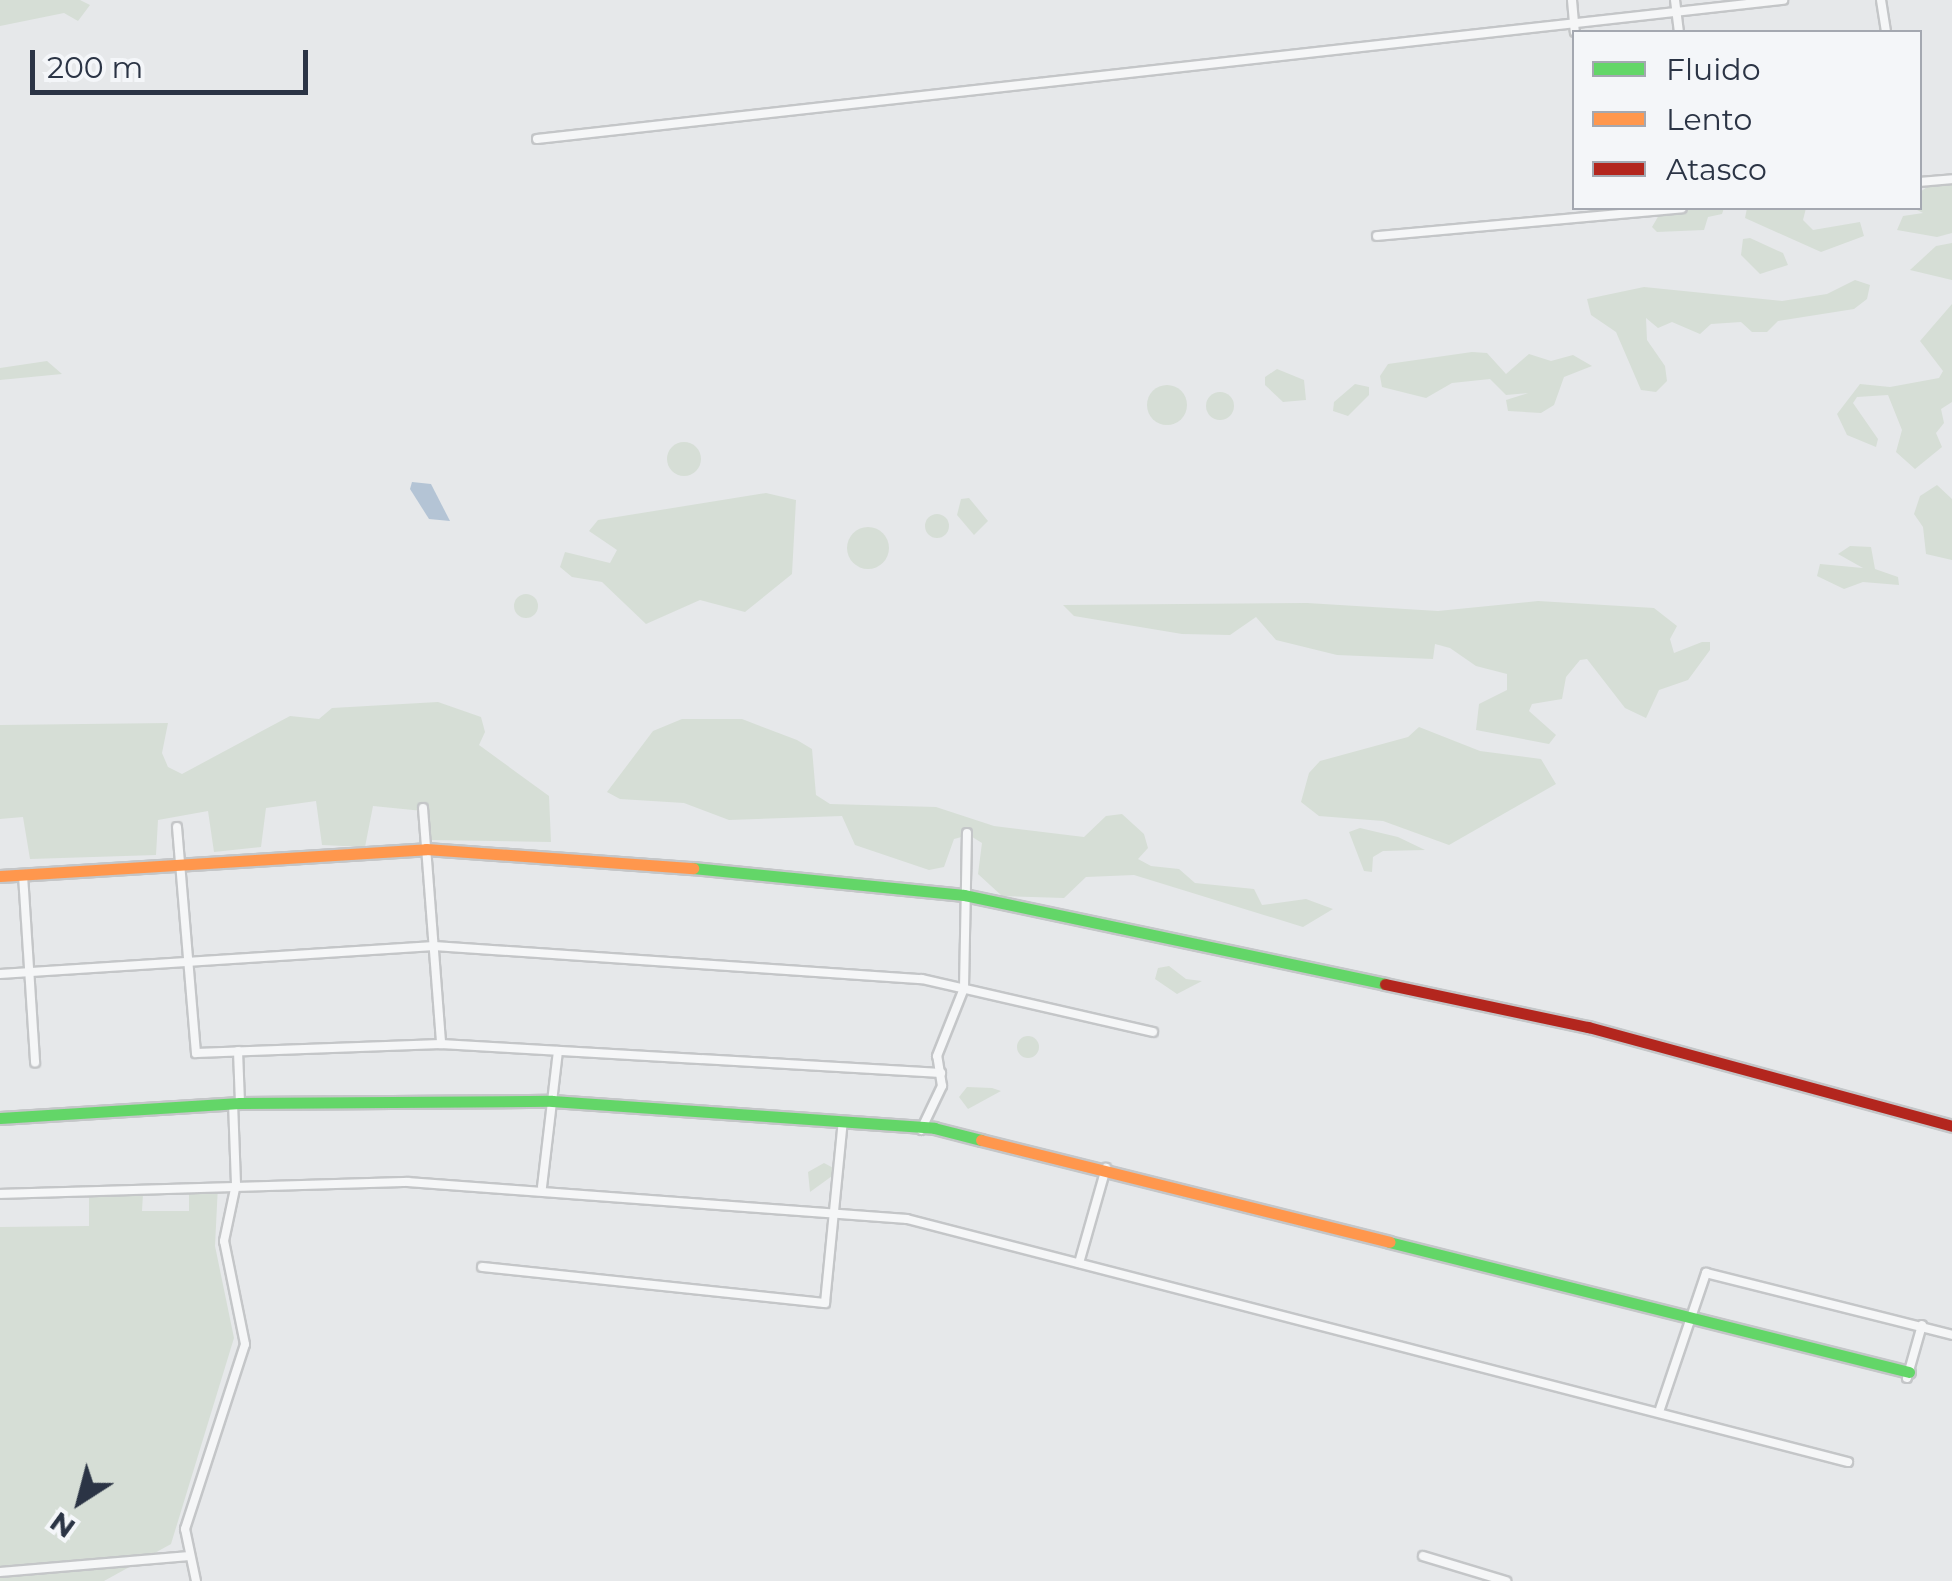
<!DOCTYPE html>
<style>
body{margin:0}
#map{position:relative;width:1952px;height:1581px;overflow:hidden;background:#e6e8ea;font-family:Montserrat,sans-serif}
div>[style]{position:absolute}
.green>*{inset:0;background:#d6ded6}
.round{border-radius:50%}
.water>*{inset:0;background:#b4c4d5}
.roads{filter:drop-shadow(2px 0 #c4c6c8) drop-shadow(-2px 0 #c4c6c8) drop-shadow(0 2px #c4c6c8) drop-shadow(0 -2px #c4c6c8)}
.street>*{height:8px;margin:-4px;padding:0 4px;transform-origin:4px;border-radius:4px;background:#f5f6f7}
.fast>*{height:11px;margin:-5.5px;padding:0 5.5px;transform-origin:5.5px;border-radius:5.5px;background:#63d668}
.slow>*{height:11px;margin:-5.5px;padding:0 5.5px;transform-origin:5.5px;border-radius:5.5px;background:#ff974d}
.jam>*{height:11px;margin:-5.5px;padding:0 5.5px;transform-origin:5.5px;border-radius:5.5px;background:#b3261e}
span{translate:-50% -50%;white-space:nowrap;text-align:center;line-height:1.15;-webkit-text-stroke:10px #f4f6f9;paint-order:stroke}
.legend{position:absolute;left:1572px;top:30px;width:350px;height:180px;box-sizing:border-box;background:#f4f6f9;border:2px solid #a4a8b1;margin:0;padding:12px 18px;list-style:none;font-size:30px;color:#2b3445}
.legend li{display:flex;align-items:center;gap:20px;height:50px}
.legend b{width:50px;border:2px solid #a4a8b1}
.north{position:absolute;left:30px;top:1451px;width:100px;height:100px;-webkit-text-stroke:8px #f4f6f9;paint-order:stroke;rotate:216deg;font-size:28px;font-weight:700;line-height:40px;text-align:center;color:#2b3445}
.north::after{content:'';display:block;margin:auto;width:35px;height:45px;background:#2b3445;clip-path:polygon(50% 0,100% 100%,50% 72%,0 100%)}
.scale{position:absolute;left:30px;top:50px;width:278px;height:45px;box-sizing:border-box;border:5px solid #2b3445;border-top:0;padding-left:12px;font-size:30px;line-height:35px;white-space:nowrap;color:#2b3445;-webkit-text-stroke:8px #f4f6f9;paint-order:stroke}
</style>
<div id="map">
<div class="green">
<i style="clip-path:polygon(0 0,80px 0,90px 5px,78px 21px,64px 13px,0 26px)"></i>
<i style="clip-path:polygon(1946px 174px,1952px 174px,1952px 233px,1937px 237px,1897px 230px,1903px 216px,1923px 213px,1913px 208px,1920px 208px,1920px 192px)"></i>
<i style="clip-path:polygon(1697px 208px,1724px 208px,1722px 214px,1708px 217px,1704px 230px,1657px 232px,1652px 227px,1659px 215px)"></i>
<i style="clip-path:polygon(1806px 208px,1803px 220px,1813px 230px,1860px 222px,1864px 236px,1821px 252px,1745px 218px,1747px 208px)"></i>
<i style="clip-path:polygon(1750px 238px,1783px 253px,1788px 265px,1760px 274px,1741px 255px,1743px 239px)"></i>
<i style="clip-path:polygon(1952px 243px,1952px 280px,1910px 270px,1936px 246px)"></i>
<i style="clip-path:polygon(1855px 280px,1870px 285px,1867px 299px,1854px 309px,1778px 321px,1767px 332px,1752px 332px,1741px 322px,1711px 324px,1700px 334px,1672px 322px,1658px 328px,1646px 318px,1647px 340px,1665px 366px,1667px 381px,1656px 392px,1641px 390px,1616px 332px,1591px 315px,1587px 299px,1644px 287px,1782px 301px,1827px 294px)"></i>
<i style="clip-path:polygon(1952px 304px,1952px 402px,1941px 409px,1944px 423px,1936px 433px,1942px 447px,1915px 469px,1896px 452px,1902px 430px,1888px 395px,1857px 397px,1853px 403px,1878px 439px,1876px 447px,1847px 435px,1837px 414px,1860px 384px,1890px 387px,1939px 378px,1943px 371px,1920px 341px)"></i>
<i style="clip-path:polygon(1472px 352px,1487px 353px,1506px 374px,1529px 354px,1551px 361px,1573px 355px,1592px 366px,1564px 377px,1554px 405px,1541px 413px,1508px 411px,1506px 400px,1528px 393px,1506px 395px,1490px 379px,1452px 383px,1426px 398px,1382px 387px,1380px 376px,1388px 364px)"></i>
<i style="clip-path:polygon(47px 361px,62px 374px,0 380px,0 368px)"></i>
<i style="clip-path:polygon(1277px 369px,1304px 380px,1306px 400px,1283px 402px,1265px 385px,1265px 377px)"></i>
<i style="clip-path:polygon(1355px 384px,1369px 387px,1369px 395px,1348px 416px,1333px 411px,1334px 402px)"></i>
<i class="round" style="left:1147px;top:385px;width:40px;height:40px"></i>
<i class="round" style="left:1206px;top:392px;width:28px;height:28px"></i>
<i class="round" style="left:667px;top:442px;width:34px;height:34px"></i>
<i style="clip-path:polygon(1937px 485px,1952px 499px,1952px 560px,1926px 554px,1923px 527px,1914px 514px,1920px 496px)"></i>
<i style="clip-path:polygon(766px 493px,796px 500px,792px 574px,745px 612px,700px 600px,646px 624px,602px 582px,572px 577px,560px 567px,565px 552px,610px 563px,617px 550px,589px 531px,598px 520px)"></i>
<i style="clip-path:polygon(969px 498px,988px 521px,974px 535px,957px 515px,961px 499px)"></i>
<i class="round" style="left:925px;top:514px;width:24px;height:24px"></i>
<i class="round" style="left:847px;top:527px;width:42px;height:42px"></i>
<i style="clip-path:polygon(1850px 546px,1871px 547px,1875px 569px,1898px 577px,1899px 585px,1863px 582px,1844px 589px,1817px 576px,1820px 564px,1863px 568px,1838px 554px)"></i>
<i class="round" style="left:514px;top:594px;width:24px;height:24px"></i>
<i style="clip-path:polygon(1538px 601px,1654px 608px,1677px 626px,1670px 639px,1674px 653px,1702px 642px,1710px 642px,1710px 650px,1688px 680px,1659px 690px,1646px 718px,1625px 708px,1587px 659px,1580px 660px,1566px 677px,1562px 699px,1532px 704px,1529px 711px,1556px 735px,1549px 744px,1476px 730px,1479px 704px,1507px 690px,1507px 674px,1476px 666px,1450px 648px,1435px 644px,1433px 659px,1337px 655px,1276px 640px,1256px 617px,1230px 635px,1182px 634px,1074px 616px,1063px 605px,1307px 603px,1438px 611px)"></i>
<i style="clip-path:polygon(438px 702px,481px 717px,485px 732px,479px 745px,549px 796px,551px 842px,428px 840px,423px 811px,373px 806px,365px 847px,322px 845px,316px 801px,266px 808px,261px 847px,214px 852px,208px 811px,158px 820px,156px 855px,30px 859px,23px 817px,0 819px,0 725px,168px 723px,162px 753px,168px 767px,182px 774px,290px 716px,319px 719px,332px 708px)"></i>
<i style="clip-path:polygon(682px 719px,742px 719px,797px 740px,812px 749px,816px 795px,830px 804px,936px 807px,994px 826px,1084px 837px,1106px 816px,1122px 814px,1144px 834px,1148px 848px,1138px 859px,1151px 866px,1179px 869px,1195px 883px,1254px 889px,1262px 905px,1306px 899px,1333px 909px,1303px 927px,1134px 875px,1086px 877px,1064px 898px,1002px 896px,978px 874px,982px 843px,969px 835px,954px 839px,944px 867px,929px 870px,855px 845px,842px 816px,729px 820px,684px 803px,620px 799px,607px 792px,653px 731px)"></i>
<i style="clip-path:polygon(1419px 727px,1480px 751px,1541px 759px,1556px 784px,1449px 845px,1383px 821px,1319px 816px,1301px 802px,1309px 773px,1320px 761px,1408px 737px)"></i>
<i style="clip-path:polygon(1360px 828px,1398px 837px,1425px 850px,1383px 851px,1373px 857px,1372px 872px,1364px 871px,1349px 832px)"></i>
<i style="clip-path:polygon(1169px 966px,1186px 979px,1202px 981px,1177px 994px,1155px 979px,1158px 968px)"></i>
<i class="round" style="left:1017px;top:1036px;width:22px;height:22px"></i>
<i style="clip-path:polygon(967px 1087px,992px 1088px,1001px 1091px,968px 1109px,959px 1097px)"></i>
<i style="clip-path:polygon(824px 1163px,839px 1171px,810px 1192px,808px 1172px)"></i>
<i style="clip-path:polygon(218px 1185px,215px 1246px,234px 1338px,171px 1544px,104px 1581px,0 1581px,0 1227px,89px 1226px,89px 1196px,143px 1194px,142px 1211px,189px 1211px,189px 1190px)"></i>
</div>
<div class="water">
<i style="clip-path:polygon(412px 482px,431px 484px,450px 521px,429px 519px,410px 489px)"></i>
</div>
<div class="roads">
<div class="street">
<i style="left:1572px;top:0;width:32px;rotate:85deg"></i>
<i style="left:1675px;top:0;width:32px;rotate:83deg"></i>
<i style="left:1881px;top:0;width:32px;rotate:81deg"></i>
<i style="left:537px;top:139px;width:1254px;rotate:-6.37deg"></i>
<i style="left:1920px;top:182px;width:32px;rotate:-5deg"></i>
<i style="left:1377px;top:236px;width:306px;rotate:-5.2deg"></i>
<i style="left:423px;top:808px;width:237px;rotate:85.6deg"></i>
<i style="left:177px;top:827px;width:227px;rotate:85.2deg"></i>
<i style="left:196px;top:1053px;width:245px;rotate:-2.1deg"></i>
<i style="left:441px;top:1044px;width:501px;rotate:3.32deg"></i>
<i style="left:23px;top:875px;width:188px;rotate:86.3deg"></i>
<i style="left:0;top:974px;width:435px;rotate:-3.7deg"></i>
<i style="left:434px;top:946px;width:489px;rotate:3.9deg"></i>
<i style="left:922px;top:979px;width:237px;rotate:12.9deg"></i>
<i style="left:238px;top:1051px;width:52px;rotate:87.8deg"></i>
<i style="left:921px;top:1130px;width:49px;rotate:-64.5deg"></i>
<i style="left:942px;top:1086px;width:30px;rotate:-99deg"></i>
<i style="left:937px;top:1056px;width:73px;rotate:-68.3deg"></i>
<i style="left:964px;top:988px;width:155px;rotate:-88.9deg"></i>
<i style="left:542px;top:1187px;width:137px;rotate:-83.3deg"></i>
<i style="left:0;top:1194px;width:408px;rotate:-1.7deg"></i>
<i style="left:408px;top:1182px;width:500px;rotate:4.24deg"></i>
<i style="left:907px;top:1219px;width:972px;rotate:14.48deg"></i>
<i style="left:1079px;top:1263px;width:99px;rotate:-74.1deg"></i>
<i style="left:482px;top:1267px;width:345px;rotate:6deg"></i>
<i style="left:825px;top:1303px;width:183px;rotate:-84.4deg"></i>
<i style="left:1907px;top:1378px;width:55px;rotate:-74.2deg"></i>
<i style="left:1660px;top:1409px;width:144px;rotate:-71.3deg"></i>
<i style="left:1706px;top:1273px;width:254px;rotate:14.1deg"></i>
<i style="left:1423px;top:1556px;width:87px;rotate:16.8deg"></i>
<i style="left:0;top:1572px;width:190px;rotate:-4.8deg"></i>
<i style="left:196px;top:1581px;width:53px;rotate:-101.9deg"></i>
<i style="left:185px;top:1529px;width:194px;rotate:-72deg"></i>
<i style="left:245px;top:1344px;width:105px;rotate:-101.5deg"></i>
<i style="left:224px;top:1241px;width:58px;rotate:-78.1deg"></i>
<i style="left:236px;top:1184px;width:80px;rotate:-92.1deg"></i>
</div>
<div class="fast">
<i style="left:693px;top:868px;width:272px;rotate:5.7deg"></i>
<i style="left:964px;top:895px;width:430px;rotate:11.9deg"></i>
<i style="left:0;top:1118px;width:240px;rotate:-3.6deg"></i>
<i style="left:240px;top:1103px;width:312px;rotate:-0.4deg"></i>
<i style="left:552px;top:1101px;width:383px;rotate:4deg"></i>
<i style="left:934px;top:1128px;width:49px;rotate:14.3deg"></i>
<i style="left:1389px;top:1242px;width:536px;rotate:14.04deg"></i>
</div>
<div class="slow">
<i style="left:0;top:876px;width:427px;rotate:-3.6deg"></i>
<i style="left:426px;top:849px;width:268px;rotate:4.1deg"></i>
<i style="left:981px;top:1140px;width:421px;rotate:14deg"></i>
</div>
<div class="jam">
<i style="left:1385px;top:984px;width:208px;rotate:12deg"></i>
<i style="left:1588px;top:1027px;width:377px;rotate:15.2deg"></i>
</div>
</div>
<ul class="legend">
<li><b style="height:12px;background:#63d668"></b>Fluido</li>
<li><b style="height:12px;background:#ff974d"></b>Lento</li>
<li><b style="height:12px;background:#b3261e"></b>Atasco</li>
</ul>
<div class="north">N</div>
<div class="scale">200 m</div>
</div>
